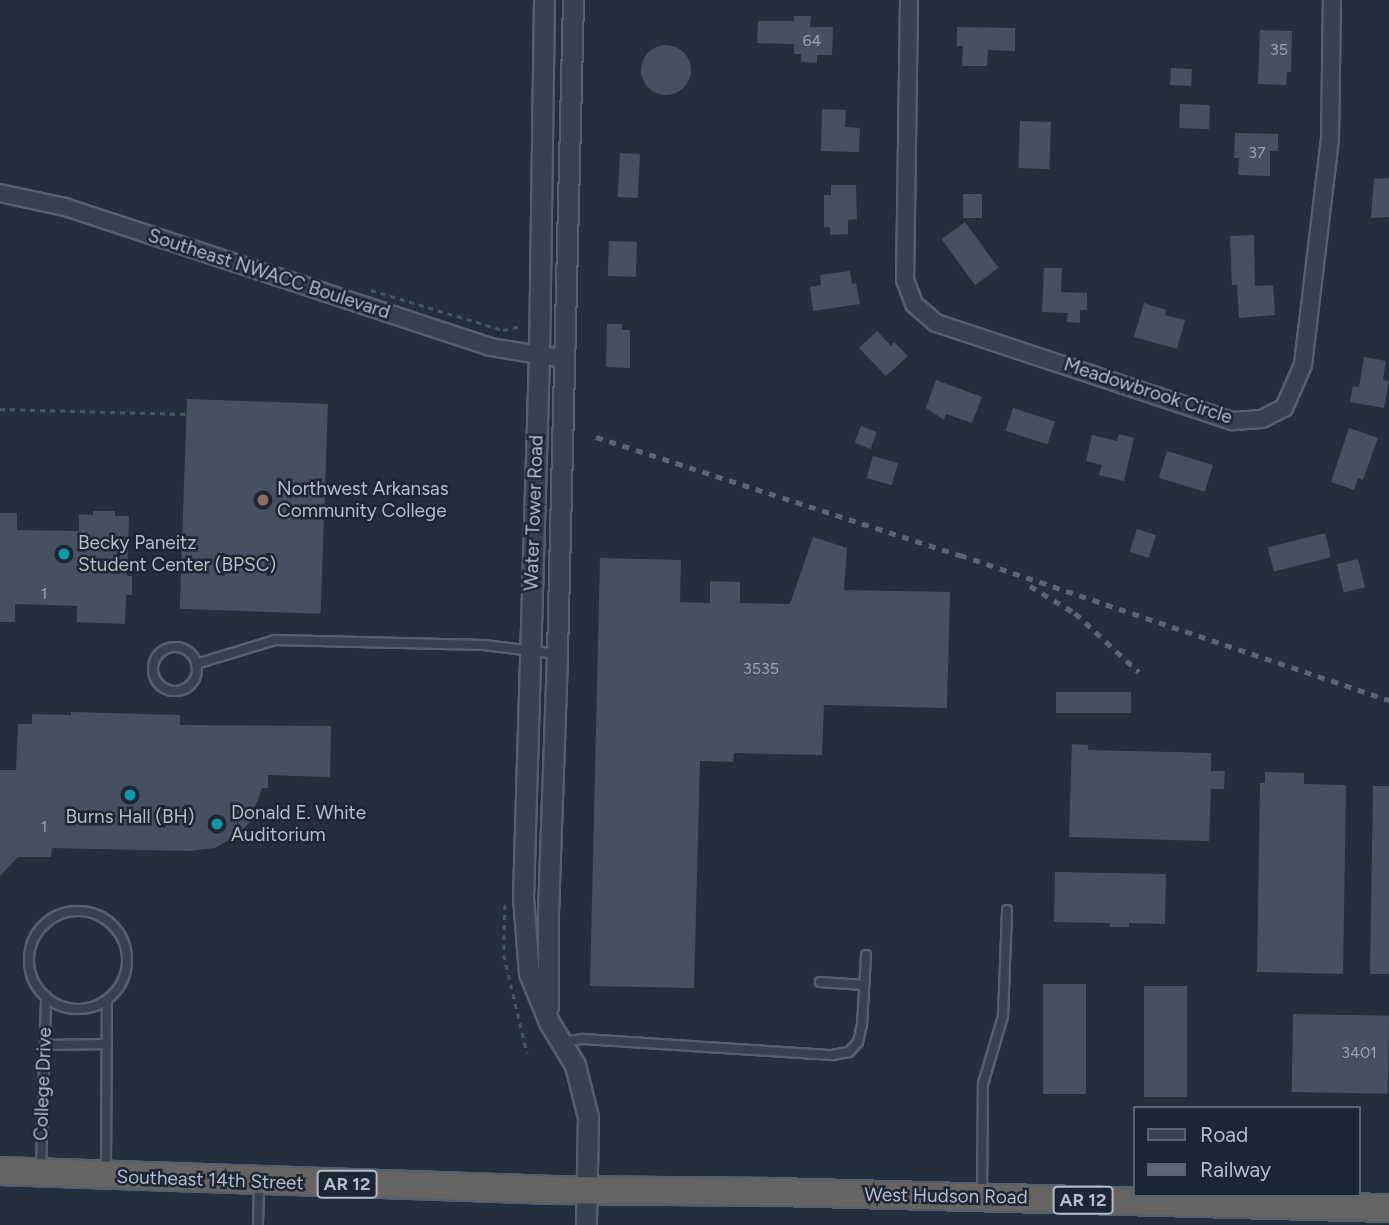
<!DOCTYPE html>
<style>
body{margin:0}
#map{position:relative;width:1389px;height:1225px;overflow:hidden;background:#242f3e;font-family:Figtree,sans-serif}
div>[style]{position:absolute}
.building>*{inset:0;background:#455162;transform-origin:0 0}
.round{border-radius:50%}
.path>*{height:2.5px;margin-top:-1.25px;transform-origin:0;background:repeating-linear-gradient(90deg,#44595c 0 5px,transparent 0 10px)}
.roads{filter:drop-shadow(2px 0 #565f6c) drop-shadow(-2px 0 #565f6c) drop-shadow(0 2px #565f6c) drop-shadow(0 -2px #565f6c)}
.service>*{height:8px;margin:-4px;padding:0 4px;transform-origin:4px;border-radius:4px;background:#38414e}
.service>.ring{margin:-4px;padding:0;box-sizing:content-box;background:none;border:8px solid #38414e;border-radius:50%}
.minor>*{height:16px;margin:-8px;padding:0 8px;transform-origin:8px;border-radius:8px;background:#38414e}
.tertiary>*{height:19px;margin:-9.5px;padding:0 9.5px;transform-origin:9.5px;border-radius:9.5px;background:#38414e}
.trunk>*{height:26px;margin:-13px;padding:0 13px;transform-origin:13px;border-radius:13px;background:#656462}
.rail>*{height:4.5px;margin-top:-2.25px;transform-origin:0;background:repeating-linear-gradient(90deg,#5a6575 0 7px,transparent 0 14px)}
.dots>*{width:19px;height:19px;translate:-50% -50%;box-sizing:border-box;border:4px solid #1d2633;border-radius:50%}
span{translate:-50% -50%;white-space:nowrap;text-align:center;line-height:1.15;-webkit-text-stroke:5px #1d2633;paint-order:stroke}
.number-label{font-size:16px;color:#98a1af}
.number-label span{-webkit-text-stroke-width:0}
.shield-label span{padding:2px 5px;background:#1d2633;border:2px solid;border-radius:5px;-webkit-text-stroke-width:0}
.shield-label{font-size:18px;color:#b4bcc9;font-weight:700}
.street-label{font-size:19px;color:#b4bcc9}
.poi-label{font-size:19px;color:#b4bcc9}
.left{translate:0 -50%;text-align:left}
.legend{position:absolute;left:1133px;top:1106px;width:228px;height:91px;box-sizing:border-box;background:#1d2633;border:2px solid #59626f;margin:0;padding:9px 12px;list-style:none;font-size:21px;color:#b4bcc9}
.legend li{display:flex;align-items:center;gap:14px;height:35px}
.legend b{width:35px;border:2px solid #59626f}
</style>
<div id="map">
<div class="building">
<i style="clip-path:polygon(794px 16px,811px 16px,810px 27px,833px 27px,832px 55px,817px 55px,817px 63px,801px 62px,801px 54px,794px 54px,794px 44px,757px 43px,758px 21px,794px 21px)"></i>
<i style="clip-path:polygon(957px 27px,1015px 28px,1015px 51px,988px 50px,987px 66px,962px 66px,963px 46px,957px 46px)"></i>
<i style="clip-path:polygon(1260px 30px,1292px 31px,1291px 72px,1287px 72px,1286px 85px,1258px 84px)"></i>
<i class="round" style="left:641px;top:45px;width:50px;height:50px"></i>
<i style="left:1171px;top:68px;width:21px;height:17px;rotate:3deg"></i>
<i style="left:1180px;top:104px;width:30px;height:24px;rotate:2deg"></i>
<i style="clip-path:polygon(822px 109px,846px 110px,845px 127px,860px 128px,859px 152px,821px 151px)"></i>
<i style="left:1020px;top:121px;width:31px;height:47px;rotate:2deg"></i>
<i style="clip-path:polygon(1235px 133px,1278px 134px,1278px 151px,1270px 151px,1270px 176px,1238px 175px,1239px 158px,1234px 158px)"></i>
<i style="left:620px;top:153px;width:20px;height:44px;rotate:3deg"></i>
<i style="clip-path:polygon(1389px 178px,1389px 217px,1371px 218px,1374px 179px)"></i>
<i style="clip-path:polygon(831px 185px,856px 185px,857px 219px,848px 220px,848px 234px,830px 235px,830px 227px,824px 227px,824px 195px,831px 195px)"></i>
<i style="left:963px;top:194px;width:19px;height:24px"></i>
<i style="left:965px;top:222px;width:57px;height:29px;rotate:54deg"></i>
<i style="clip-path:polygon(1254px 235px,1255px 286px,1273px 285px,1275px 315px,1239px 318px,1237px 285px,1232px 285px,1230px 236px)"></i>
<i style="left:609px;top:241px;width:28px;height:35px;rotate:2deg"></i>
<i style="clip-path:polygon(1044px 268px,1062px 268px,1061px 292px,1087px 293px,1087px 310px,1080px 310px,1080px 323px,1067px 322px,1068px 313px,1042px 312px)"></i>
<i style="clip-path:polygon(850px 271px,852px 284px,856px 283px,860px 304px,813px 311px,810px 287px,821px 285px,820px 275px)"></i>
<i style="clip-path:polygon(1144px 303px,1166px 310px,1165px 315px,1185px 320px,1177px 349px,1134px 337px)"></i>
<i style="clip-path:polygon(607px 324px,622px 324px,622px 330px,630px 330px,630px 368px,606px 367px)"></i>
<i style="clip-path:polygon(877px 331px,891px 346px,894px 342px,908px 356px,886px 376px,859px 348px)"></i>
<i style="clip-path:polygon(1364px 357px,1386px 361px,1383px 380px,1389px 381px,1384px 408px,1350px 402px,1353px 386px,1359px 387px)"></i>
<i style="clip-path:polygon(936px 380px,982px 397px,972px 423px,946px 414px,944px 420px,926px 408px)"></i>
<i style="left:187px;top:399px;width:141px;height:210px;rotate:2deg"></i>
<i style="left:1013px;top:408px;width:44px;height:24px;rotate:18deg"></i>
<i style="left:861px;top:426px;width:17px;height:18px;rotate:21deg"></i>
<i style="clip-path:polygon(1349px 428px,1378px 438px,1363px 480px,1358px 478px,1354px 490px,1331px 482px)"></i>
<i style="clip-path:polygon(1119px 434px,1134px 438px,1124px 481px,1099px 475px,1102px 465px,1086px 461px,1092px 435px,1117px 441px)"></i>
<i style="left:1167px;top:451px;width:48px;height:28px;rotate:17deg"></i>
<i style="left:873px;top:456px;width:26px;height:23px;rotate:16deg"></i>
<i style="clip-path:polygon(93px 511px,115px 511px,115px 516px,129px 516px,127px 576px,132px 576px,132px 595px,126px 595px,125px 624px,77px 622px,77px 606px,15px 604px,15px 622px,0 622px,0 513px,17px 513px,17px 530px,79px 531px,79px 514px,93px 515px)"></i>
<i style="left:1137px;top:529px;width:20px;height:24px;rotate:18deg"></i>
<i style="left:1325px;top:533px;width:25px;height:59px;rotate:76deg"></i>
<i style="clip-path:polygon(813px 537px,847px 548px,844px 590px,950px 592px,947px 708px,824px 705px,822px 755px,734px 753px,733px 762px,700px 761px,694px 988px,590px 986px,600px 558px,681px 560px,680px 602px,710px 603px,710px 581px,740px 582px,740px 603px,790px 604px)"></i>
<i style="left:1358px;top:559px;width:29px;height:22px;rotate:76deg"></i>
<i style="left:1056px;top:692px;width:75px;height:21px"></i>
<i style="clip-path:polygon(71px 712px,180px 715px,180px 725px,331px 726px,330px 777px,268px 775px,268px 788px,262px 788px,249px 823px,240px 833px,215px 848px,189px 851px,52px 848px,51px 857px,18px 857px,0 876px,0 770px,16px 770px,18px 724px,32px 724px,32px 714px,71px 715px)"></i>
<i style="clip-path:polygon(1072px 744px,1088px 745px,1088px 750px,1211px 753px,1211px 771px,1225px 771px,1224px 789px,1211px 789px,1209px 841px,1069px 837px)"></i>
<i style="clip-path:polygon(1265px 772px,1304px 773px,1304px 784px,1346px 785px,1343px 974px,1257px 972px,1260px 783px,1265px 783px)"></i>
<i style="clip-path:polygon(1373px 786px,1389px 786px,1389px 974px,1370px 974px)"></i>
<i style="clip-path:polygon(1055px 872px,1166px 874px,1165px 924px,1129px 923px,1129px 927px,1110px 927px,1110px 923px,1054px 922px)"></i>
<i style="left:1043px;top:984px;width:43px;height:110px"></i>
<i style="left:1144px;top:986px;width:43px;height:111px"></i>
<i style="left:1293px;top:1014px;width:96px;height:78px;rotate:1deg"></i>
</div>
<div class="path">
<i style="left:371px;top:290px;width:138px;rotate:16.9deg"></i>
<i style="left:503px;top:330px;width:19px;rotate:-12deg"></i>
<i style="left:0;top:409px;width:187px;rotate:1.5deg"></i>
<i style="left:505px;top:905px;width:50px;rotate:91.1deg"></i>
<i style="left:504px;top:955px;width:101px;rotate:76.8deg"></i>
</div>
<div class="roads">
<div class="service">
<i class="ring" style="left:153px;top:647px;width:36px;height:36px"></i>
<i style="left:196px;top:664px;width:83px;rotate:-16.9deg"></i>
<i style="left:275px;top:640px;width:209px;rotate:1.4deg"></i>
<i style="left:484px;top:645px;width:74px;rotate:7deg"></i>
<i class="ring" style="left:29px;top:911px;width:90px;height:90px"></i>
<i style="left:820px;top:982px;width:44px;rotate:3.9deg"></i>
<i style="left:563px;top:1042px;width:20px;rotate:-9deg"></i>
<i style="left:583px;top:1039px;width:250px;rotate:3.7deg"></i>
<i style="left:832px;top:1055px;width:17px;rotate:-10deg"></i>
<i style="left:849px;top:1052px;width:13px;rotate:-48deg"></i>
<i style="left:858px;top:1042px;width:17px;rotate:-77deg"></i>
<i style="left:862px;top:1025px;width:70px;rotate:-86.7deg"></i>
<i style="left:45px;top:1045px;width:62px;rotate:-0.9deg"></i>
<i style="left:41px;top:1169px;width:172px;rotate:-88.3deg"></i>
<i style="left:106px;top:1170px;width:169px;rotate:-89.7deg"></i>
<i style="left:982px;top:1194px;width:110px;rotate:-89.5deg"></i>
<i style="left:983px;top:1084px;width:71px;rotate:-73.6deg"></i>
<i style="left:1003px;top:1016px;width:106px;rotate:-87.8deg"></i>
<i style="left:258px;top:1225px;width:41px;rotate:-88.6deg"></i>
</div>
<div class="minor">
<i style="left:909px;top:0;width:280px;rotate:90.8deg"></i>
<i style="left:905px;top:280px;width:26px;rotate:69deg"></i>
<i style="left:914px;top:304px;width:29px;rotate:41deg"></i>
<i style="left:936px;top:323px;width:313px;rotate:18.3deg"></i>
<i style="left:1233px;top:421px;width:29px;rotate:-4deg"></i>
<i style="left:1262px;top:419px;width:25px;rotate:-27deg"></i>
<i style="left:1284px;top:408px;width:47px;rotate:-66.2deg"></i>
<i style="left:1303px;top:365px;width:227px;rotate:-83.2deg"></i>
<i style="left:1330px;top:140px;width:140px;rotate:-89.2deg"></i>
<i style="left:0;top:193px;width:66px;rotate:12.2deg"></i>
<i style="left:65px;top:207px;width:447px;rotate:18.2deg"></i>
<i style="left:490px;top:347px;width:75px;rotate:9.2deg"></i>
</div>
<div class="tertiary">
<i style="left:544px;top:0;width:355px;rotate:90.8deg"></i>
<i style="left:539px;top:355px;width:542px;rotate:91.69deg"></i>
<i style="left:523px;top:897px;width:76px;rotate:85.5deg"></i>
<i style="left:529px;top:973px;width:53px;rotate:67.8deg"></i>
<i style="left:549px;top:1022px;width:50px;rotate:58.8deg"></i>
<i style="left:575px;top:1065px;width:54px;rotate:76deg"></i>
<i style="left:588px;top:1117px;width:108px;rotate:91.1deg"></i>
<i style="left:548px;top:1007px;width:94px;rotate:-90deg"></i>
<i style="left:548px;top:913px;width:259px;rotate:-88deg"></i>
<i style="left:557px;top:654px;width:654px;rotate:-88.6deg"></i>
</div>
<div class="trunk">
<i style="left:0;top:1171px;width:555px;rotate:1.96deg"></i>
<i style="left:555px;top:1190px;width:221px;rotate:0.5deg"></i>
<i style="left:776px;top:1192px;width:613px;rotate:1.5deg"></i>
</div>
</div>
<div class="rail">
<i style="left:596px;top:437px;width:383px;rotate:18deg"></i>
<i style="left:960px;top:555px;width:453px;rotate:18.7deg"></i>
<i style="left:1030px;top:586px;width:52px;rotate:31deg"></i>
<i style="left:1075px;top:613px;width:87px;rotate:42.7deg"></i>
</div>
<div class="dots">
<i style="left:263px;top:500px;background:#8d6e63"></i>
<i style="left:64px;top:554px;background:#0f9aa8"></i>
<i style="left:130px;top:795px;background:#0f9aa8"></i>
<i style="left:217px;top:824px;background:#0f9aa8"></i>
</div>
<div class="number-label">
<span style="left:812px;top:41px">64</span>
<span style="left:1279px;top:50px">35</span>
<span style="left:1257px;top:153px">37</span>
<span style="left:44px;top:594px">1</span>
<span style="left:761px;top:669px">3535</span>
<span style="left:44px;top:827px">1</span>
<span style="left:1359px;top:1053px">3401</span>
</div>
<div class="shield-label">
<span style="left:347px;top:1184px">AR 12</span>
<span style="left:1083px;top:1200px">AR 12</span>
</div>
<div class="street-label">
<span style="left:269px;top:274px;rotate:18deg">Southeast NWACC Boulevard</span>
<span style="left:1148px;top:391px;rotate:18deg">Meadowbrook Circle</span>
<span style="left:534px;top:513px;rotate:-88deg">Water Tower Road</span>
<span style="left:43px;top:1084px;rotate:-88deg">College Drive</span>
<span style="left:210px;top:1180px;rotate:2deg">Southeast 14th Street</span>
<span style="left:946px;top:1196px;rotate:1deg">West Hudson Road</span>
</div>
<div class="poi-label">
<span class="left" style="left:277px;top:500px">Northwest Arkansas<br>Community College</span>
<span class="left" style="left:78px;top:554px">Becky Paneitz<br>Student Center (BPSC)</span>
<span class="left" style="left:231px;top:824px">Donald E. White<br>Auditorium</span>
<span style="left:130px;top:817px">Burns Hall (BH)</span>
</div>
<ul class="legend">
<li><b style="height:9px;background:#38414e"></b>Road</li>
<li><b style="height:9px;background:#5a6575"></b>Railway</li>
</ul>
</div>
